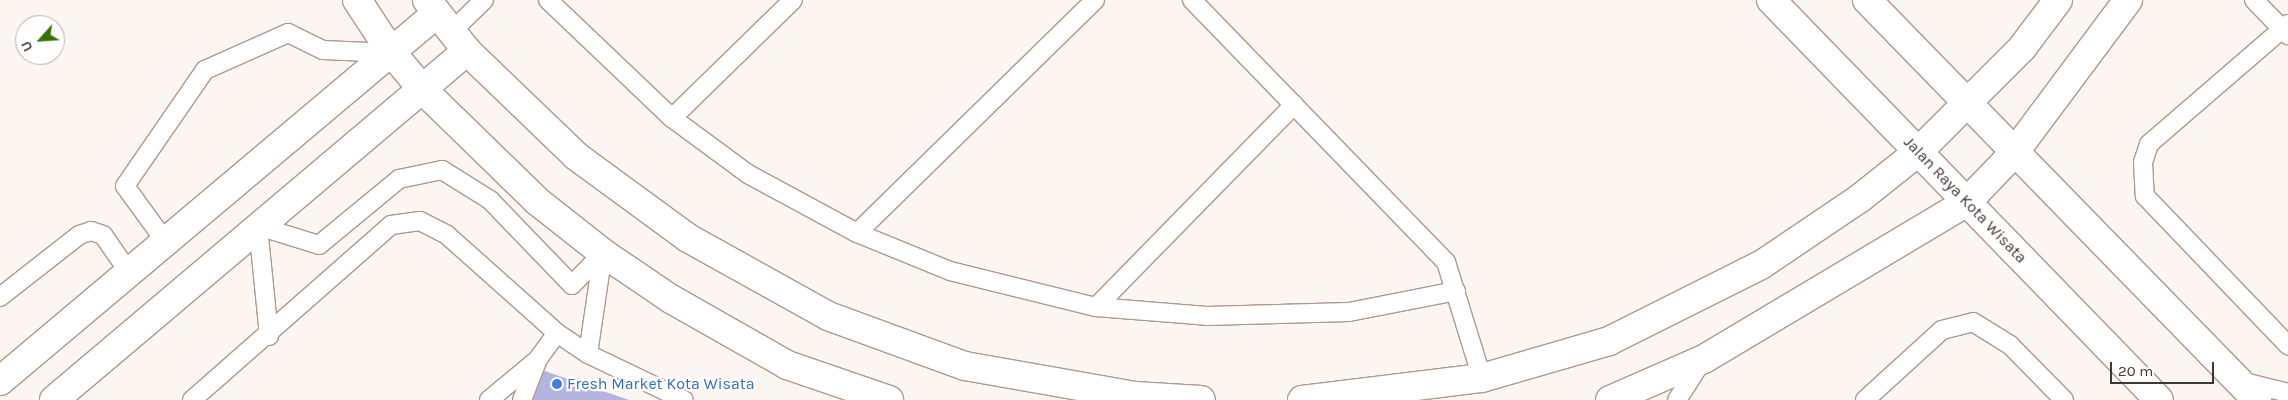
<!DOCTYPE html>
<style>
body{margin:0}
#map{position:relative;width:2288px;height:400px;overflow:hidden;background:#fcf6f3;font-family:Karla,sans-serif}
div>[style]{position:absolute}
.building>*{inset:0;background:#b3b5e0}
.roads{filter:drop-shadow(1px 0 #b2988b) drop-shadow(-1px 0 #b2988b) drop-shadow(0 1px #b2988b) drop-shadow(0 -1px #b2988b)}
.service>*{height:18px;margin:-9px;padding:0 9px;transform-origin:9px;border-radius:9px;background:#fff}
.minor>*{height:28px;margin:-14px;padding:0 14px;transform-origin:14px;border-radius:14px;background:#fff}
.tertiary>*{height:28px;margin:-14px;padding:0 14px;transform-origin:14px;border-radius:14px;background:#fff}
.dots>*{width:14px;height:14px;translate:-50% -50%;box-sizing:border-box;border:2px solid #fff;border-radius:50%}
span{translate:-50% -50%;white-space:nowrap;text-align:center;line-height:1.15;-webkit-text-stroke:4.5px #fff;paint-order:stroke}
.street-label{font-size:16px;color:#423731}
.shop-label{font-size:16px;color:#366cbe}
.left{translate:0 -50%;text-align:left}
.north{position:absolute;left:15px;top:15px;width:50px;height:50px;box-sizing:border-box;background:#fff;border:1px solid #b3afad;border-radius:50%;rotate:244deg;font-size:14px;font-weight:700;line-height:20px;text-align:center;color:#423731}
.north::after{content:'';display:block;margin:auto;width:18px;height:22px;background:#367307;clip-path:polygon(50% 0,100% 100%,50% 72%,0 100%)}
.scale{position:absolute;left:2110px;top:362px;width:104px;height:22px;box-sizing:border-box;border:2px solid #423731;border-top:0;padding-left:6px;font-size:15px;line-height:18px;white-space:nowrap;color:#423731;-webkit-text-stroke:4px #fff;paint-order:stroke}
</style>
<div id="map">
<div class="building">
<i style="clip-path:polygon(536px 368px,629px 400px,526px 400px)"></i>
</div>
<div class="roads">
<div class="service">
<i style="left:548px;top:0;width:171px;rotate:43.6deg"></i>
<i style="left:672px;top:118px;width:94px;rotate:36.4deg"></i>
<i style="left:748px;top:174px;width:124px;rotate:28.4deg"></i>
<i style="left:857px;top:233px;width:100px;rotate:22.2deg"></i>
<i style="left:950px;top:271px;width:150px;rotate:13.9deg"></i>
<i style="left:1096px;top:307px;width:111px;rotate:4.6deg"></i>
<i style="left:1207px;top:316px;width:142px;rotate:-1.6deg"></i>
<i style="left:1349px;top:312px;width:109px;rotate:-11.1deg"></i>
<i style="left:1192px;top:0;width:365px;rotate:45.9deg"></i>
<i style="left:1446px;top:262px;width:121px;rotate:72.8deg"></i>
<i style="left:2254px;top:0;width:49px;rotate:45.8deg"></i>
<i style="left:2288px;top:24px;width:184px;rotate:139.2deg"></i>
<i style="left:2149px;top:144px;width:19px;rotate:108deg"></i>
<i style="left:2143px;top:162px;width:34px;rotate:87deg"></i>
<i style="left:2145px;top:196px;width:207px;rotate:46.2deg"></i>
<i style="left:451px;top:32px;width:46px;rotate:-44.1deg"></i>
<i style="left:672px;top:118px;width:169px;rotate:-44.3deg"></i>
<i style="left:857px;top:233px;width:333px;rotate:-44.4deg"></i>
<i style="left:165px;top:241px;width:68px;rotate:-126deg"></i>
<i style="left:125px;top:186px;width:141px;rotate:-55.4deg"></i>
<i style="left:205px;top:70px;width:91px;rotate:-24deg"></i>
<i style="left:288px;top:33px;width:39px;rotate:26deg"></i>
<i style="left:323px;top:50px;width:68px;rotate:2.5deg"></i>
<i style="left:0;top:297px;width:100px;rotate:-38.1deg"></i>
<i style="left:79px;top:235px;width:13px;rotate:-18deg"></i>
<i style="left:91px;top:231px;width:13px;rotate:18deg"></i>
<i style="left:103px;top:235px;width:44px;rotate:55.2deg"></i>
<i style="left:1096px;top:307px;width:283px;rotate:-45.6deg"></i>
<i style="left:269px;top:336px;width:111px;rotate:-95.7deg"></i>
<i style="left:258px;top:226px;width:64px;rotate:17.3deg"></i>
<i style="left:319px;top:245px;width:104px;rotate:-39.5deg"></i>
<i style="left:399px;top:179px;width:44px;rotate:-11.8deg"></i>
<i style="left:442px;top:170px;width:57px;rotate:32deg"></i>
<i style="left:490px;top:200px;width:118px;rotate:46deg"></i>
<i style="left:572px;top:285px;width:45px;rotate:-45.9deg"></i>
<i style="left:588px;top:354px;width:102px;rotate:-81.6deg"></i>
<i style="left:2240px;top:381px;width:49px;rotate:14deg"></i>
<i style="left:192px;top:400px;width:265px;rotate:-41.3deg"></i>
<i style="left:391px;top:225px;width:29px;rotate:-8deg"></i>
<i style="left:420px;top:221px;width:30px;rotate:27deg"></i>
<i style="left:447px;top:235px;width:147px;rotate:41.7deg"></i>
<i style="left:557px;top:333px;width:37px;rotate:34deg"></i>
<i style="left:588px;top:354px;width:106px;rotate:25.6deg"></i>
<i style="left:489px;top:400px;width:62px;rotate:-39.8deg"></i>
<i style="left:522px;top:400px;width:44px;rotate:-68.7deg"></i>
<i style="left:538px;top:359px;width:32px;rotate:-54deg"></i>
<i style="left:1677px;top:400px;width:46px;rotate:-57.3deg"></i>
<i style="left:1865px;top:400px;width:104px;rotate:-42.3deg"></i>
<i style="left:1942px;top:330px;width:32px;rotate:-14deg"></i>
<i style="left:1973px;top:322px;width:44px;rotate:31.9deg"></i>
<i style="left:2010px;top:345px;width:77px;rotate:45.5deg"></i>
</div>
<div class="minor">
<i style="left:357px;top:0;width:64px;rotate:56.6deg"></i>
<i style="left:392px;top:53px;width:48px;rotate:50deg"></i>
<i style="left:423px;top:90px;width:159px;rotate:44.2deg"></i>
<i style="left:537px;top:201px;width:84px;rotate:38.2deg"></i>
<i style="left:603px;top:253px;width:82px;rotate:34.1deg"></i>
<i style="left:671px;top:299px;width:133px;rotate:29.6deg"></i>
<i style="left:787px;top:365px;width:108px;rotate:18.9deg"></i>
<i style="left:427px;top:0;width:65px;rotate:51.9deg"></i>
<i style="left:467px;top:51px;width:151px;rotate:43.9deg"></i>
<i style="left:576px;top:156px;width:139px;rotate:36.2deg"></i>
<i style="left:688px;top:238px;width:160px;rotate:29.1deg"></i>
<i style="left:828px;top:316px;width:146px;rotate:20.1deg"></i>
<i style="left:965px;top:366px;width:173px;rotate:10deg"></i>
<i style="left:1135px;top:396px;width:66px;rotate:3.5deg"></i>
<i style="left:0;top:381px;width:570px;rotate:-40.09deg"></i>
<i style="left:54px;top:400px;width:541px;rotate:-40.2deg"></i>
<i style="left:1302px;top:400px;width:181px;rotate:-7deg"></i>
<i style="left:1482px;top:378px;width:132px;rotate:-16.2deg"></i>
<i style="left:1609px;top:341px;width:170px;rotate:-26.6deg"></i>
<i style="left:1761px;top:265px;width:118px;rotate:-34deg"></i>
<i style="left:1859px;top:199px;width:75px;rotate:-38.5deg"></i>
<i style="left:1918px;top:152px;width:147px;rotate:-45deg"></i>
<i style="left:2022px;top:48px;width:60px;rotate:-53.1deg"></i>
<i style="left:1610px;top:400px;width:103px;rotate:-23.6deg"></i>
<i style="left:1704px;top:359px;width:306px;rotate:-30.8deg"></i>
<i style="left:1967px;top:202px;width:68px;rotate:-46.2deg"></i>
<i style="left:2014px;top:153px;width:191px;rotate:-53.3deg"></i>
</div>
<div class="tertiary">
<i style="left:1771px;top:0;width:557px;rotate:45.87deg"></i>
<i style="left:1867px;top:0;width:559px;rotate:45.73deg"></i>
</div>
</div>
<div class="dots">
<i style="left:557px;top:384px;background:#3f7fe0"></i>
</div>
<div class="street-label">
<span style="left:1965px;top:200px;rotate:46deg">Jalan Raya Kota Wisata</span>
</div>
<div class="shop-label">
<span class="left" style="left:567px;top:384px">Fresh Market Kota Wisata</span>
</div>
<div class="north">U</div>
<div class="scale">20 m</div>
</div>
